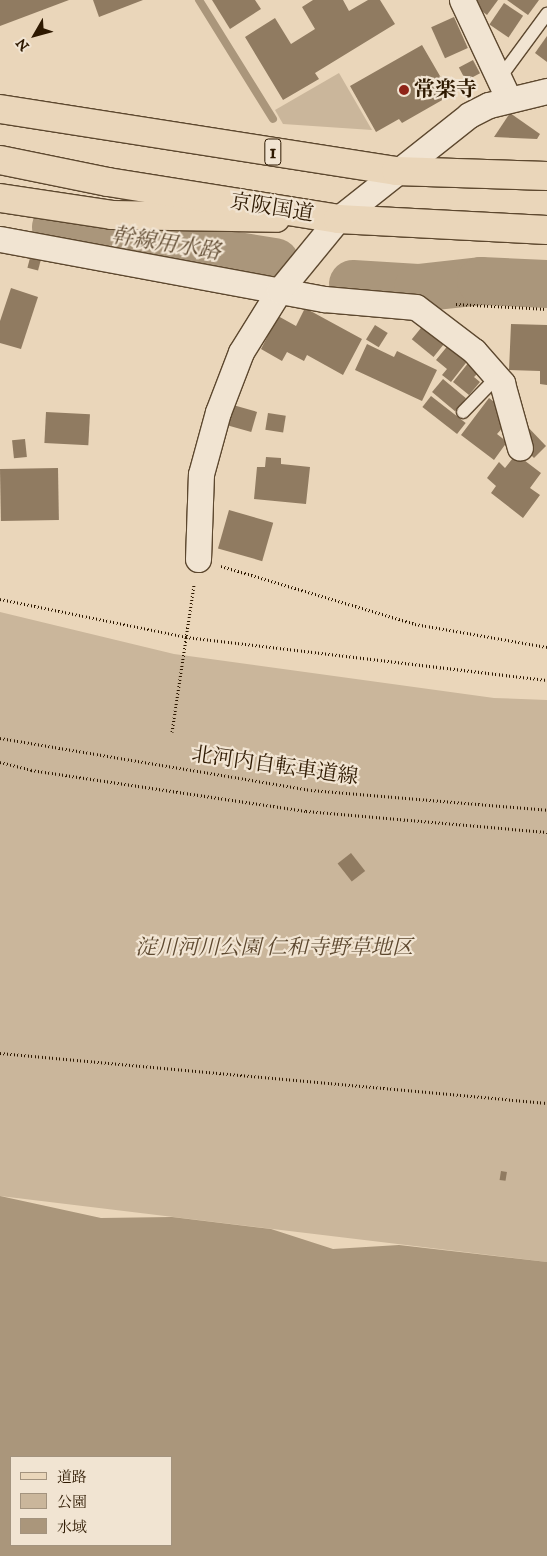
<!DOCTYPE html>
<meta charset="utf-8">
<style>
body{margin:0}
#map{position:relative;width:547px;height:1556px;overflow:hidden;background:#ead6ba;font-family:"IM FELL DW Pica","Noto Serif JP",serif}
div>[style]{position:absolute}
.green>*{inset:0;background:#cab69b}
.water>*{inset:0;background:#aa967b}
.stream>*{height:8px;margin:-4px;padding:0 4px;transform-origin:4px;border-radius:4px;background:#aa967b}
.river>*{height:48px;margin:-24px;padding:0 24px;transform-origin:24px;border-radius:24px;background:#aa967b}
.building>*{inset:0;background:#907b61;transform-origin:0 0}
.path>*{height:3px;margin-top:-1.5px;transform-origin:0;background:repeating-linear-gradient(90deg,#2e1901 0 1px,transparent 0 3.5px)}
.roads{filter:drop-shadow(1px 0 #5d482f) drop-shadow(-1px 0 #5d482f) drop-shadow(0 1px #5d482f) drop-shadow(0 -1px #5d482f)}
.lane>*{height:12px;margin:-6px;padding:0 6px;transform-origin:6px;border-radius:6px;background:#f1e4d2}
.street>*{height:25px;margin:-12.5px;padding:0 12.5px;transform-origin:12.5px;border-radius:12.5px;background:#f1e4d2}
.primary>*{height:28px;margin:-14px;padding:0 14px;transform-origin:14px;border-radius:14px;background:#ead6ba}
.highway>*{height:28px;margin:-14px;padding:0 14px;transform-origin:14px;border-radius:14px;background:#ead6ba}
.dots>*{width:14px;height:14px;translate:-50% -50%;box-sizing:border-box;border:2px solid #f1e4d2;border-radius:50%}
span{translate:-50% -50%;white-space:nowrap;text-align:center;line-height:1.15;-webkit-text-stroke:4.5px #f1e4d2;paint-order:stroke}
.shield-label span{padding:1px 4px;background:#f1e4d2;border:1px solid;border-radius:4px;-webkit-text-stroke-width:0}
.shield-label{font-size:20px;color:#2e1901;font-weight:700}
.poi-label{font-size:21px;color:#2e1901;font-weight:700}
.left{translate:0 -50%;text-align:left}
.street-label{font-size:21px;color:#2e1901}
.park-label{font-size:21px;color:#5d482f;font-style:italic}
.water-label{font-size:22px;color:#604b32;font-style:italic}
.legend{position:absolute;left:10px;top:1456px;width:162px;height:90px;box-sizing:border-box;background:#f1e4d2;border:1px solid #a3937e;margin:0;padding:6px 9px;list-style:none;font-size:15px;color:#2e1901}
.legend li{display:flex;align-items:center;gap:10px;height:25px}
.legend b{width:25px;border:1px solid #a3937e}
.north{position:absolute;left:10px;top:10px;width:50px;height:50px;-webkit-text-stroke:4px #f1e4d2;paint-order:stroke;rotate:232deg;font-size:14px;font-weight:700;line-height:20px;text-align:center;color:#2e1901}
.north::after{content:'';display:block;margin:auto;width:18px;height:22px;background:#2e1901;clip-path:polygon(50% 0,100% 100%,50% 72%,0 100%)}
</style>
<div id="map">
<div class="green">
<i style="clip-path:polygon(339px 73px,372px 130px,283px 124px,275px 110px)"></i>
<i style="clip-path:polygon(0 612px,174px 654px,494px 698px,547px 700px,547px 1262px,0 1196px)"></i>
</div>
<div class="water">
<i style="clip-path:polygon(evenodd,0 1196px,101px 1218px,172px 1217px,271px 1229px,333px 1249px,399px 1245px,547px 1262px,547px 1556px,0 1556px,0 1196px,11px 1457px,171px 1457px,171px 1545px,11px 1545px,11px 1457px)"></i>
</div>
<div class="stream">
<i style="left:199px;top:0;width:140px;rotate:58.1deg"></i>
</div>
<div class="river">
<i style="left:56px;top:227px;width:222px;rotate:9.1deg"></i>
<i style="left:353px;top:284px;width:65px;rotate:3.5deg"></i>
<i style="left:418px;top:288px;width:63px;rotate:-6.3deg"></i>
<i style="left:481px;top:281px;width:66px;rotate:2.6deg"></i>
</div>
<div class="building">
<i style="clip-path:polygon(0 0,69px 0,0 26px)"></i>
<i style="clip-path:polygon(93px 0,143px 0,99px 17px)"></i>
<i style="clip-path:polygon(212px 0,255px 0,261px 9px,230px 29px)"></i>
<i style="clip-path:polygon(313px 0,343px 0,349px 11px,368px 0,380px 0,395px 24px,315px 73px,319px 79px,283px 100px,245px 37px,275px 18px,291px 44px,315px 29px,302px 7px)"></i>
<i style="clip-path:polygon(476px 0,498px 0,487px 15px,479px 9px)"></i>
<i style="clip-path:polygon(507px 0,539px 0,528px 15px)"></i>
<i style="left:504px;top:3px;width:23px;height:26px;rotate:34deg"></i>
<i style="left:454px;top:17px;width:34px;height:25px;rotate:66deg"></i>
<i style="clip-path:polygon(547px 36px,547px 62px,535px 53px)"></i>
<i style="clip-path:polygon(422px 45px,451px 95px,402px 123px,399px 119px,376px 132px,350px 86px)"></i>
<i style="left:473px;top:60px;width:15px;height:16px;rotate:62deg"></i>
<i style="clip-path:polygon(510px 113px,540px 134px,537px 139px,494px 137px)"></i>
<i style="left:30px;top:258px;width:11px;height:10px;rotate:15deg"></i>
<i style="clip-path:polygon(11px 288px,38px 297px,21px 349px,0 343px,0 321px)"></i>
<i style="clip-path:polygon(305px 308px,362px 339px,343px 375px,307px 355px,304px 361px,287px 352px,282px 361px,261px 349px,278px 316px,296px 326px)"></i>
<i style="left:425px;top:323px;width:28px;height:21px;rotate:39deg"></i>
<i style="clip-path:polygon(511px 324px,547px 325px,547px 385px,540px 384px,540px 371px,509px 370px)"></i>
<i style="left:375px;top:325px;width:15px;height:17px;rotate:32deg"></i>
<i style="clip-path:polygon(450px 343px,469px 359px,451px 382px,442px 375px,447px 369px,436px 360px)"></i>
<i style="clip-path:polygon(367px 344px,394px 357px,397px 351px,437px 370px,422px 401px,355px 370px)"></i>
<i style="clip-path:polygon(469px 362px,480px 371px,474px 377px,480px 382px,469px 395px,453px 382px)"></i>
<i style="left:443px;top:379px;width:30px;height:17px;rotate:40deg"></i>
<i style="left:431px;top:396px;width:44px;height:14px;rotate:38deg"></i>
<i style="clip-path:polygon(489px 398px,505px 410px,498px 419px,505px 425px,497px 434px,507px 442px,494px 460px,461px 435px)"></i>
<i style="left:233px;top:405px;width:25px;height:21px;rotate:16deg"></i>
<i style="left:46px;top:412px;width:44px;height:31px;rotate:3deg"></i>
<i style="left:268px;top:413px;width:18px;height:17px;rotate:9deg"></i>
<i style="clip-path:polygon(524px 423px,546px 446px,534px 458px,523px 447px)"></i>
<i style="left:25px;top:439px;width:18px;height:13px;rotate:84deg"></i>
<i style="clip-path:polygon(516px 454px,541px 473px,530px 488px,540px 495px,523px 518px,491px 493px,496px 486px,487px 478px,499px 462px,505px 468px)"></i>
<i style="clip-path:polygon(266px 457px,281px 458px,281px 464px,310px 467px,306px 504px,254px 499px,257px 467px,265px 467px)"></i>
<i style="left:58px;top:468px;width:52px;height:58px;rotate:89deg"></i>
<i style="left:229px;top:510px;width:46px;height:40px;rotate:16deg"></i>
<i style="left:351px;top:853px;width:23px;height:17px;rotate:52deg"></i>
<i style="left:501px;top:1171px;width:6px;height:9px;rotate:9deg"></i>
</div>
<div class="path">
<i style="left:456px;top:304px;width:91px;rotate:3.1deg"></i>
<i style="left:221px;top:566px;width:202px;rotate:16.6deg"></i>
<i style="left:415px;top:624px;width:134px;rotate:9.9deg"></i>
<i style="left:0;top:599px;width:190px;rotate:11.5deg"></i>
<i style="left:186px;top:637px;width:364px;rotate:6.8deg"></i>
<i style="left:172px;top:732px;width:150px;rotate:-81.5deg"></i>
<i style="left:0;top:738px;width:315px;rotate:9.5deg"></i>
<i style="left:311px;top:790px;width:237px;rotate:4.8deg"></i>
<i style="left:0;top:762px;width:32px;rotate:14deg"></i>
<i style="left:31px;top:770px;width:278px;rotate:8.5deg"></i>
<i style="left:306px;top:811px;width:242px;rotate:5deg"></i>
<i style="left:0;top:1053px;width:549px;rotate:5.22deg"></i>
</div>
<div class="roads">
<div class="lane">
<i style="left:499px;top:79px;width:81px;rotate:-53.6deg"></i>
<i style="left:463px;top:412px;width:49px;rotate:-45.8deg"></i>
</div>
<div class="street">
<i style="left:462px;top:0;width:110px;rotate:64.8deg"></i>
<i style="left:0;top:239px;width:330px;rotate:10.5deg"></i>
<i style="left:324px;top:299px;width:92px;rotate:5deg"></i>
<i style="left:416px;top:307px;width:73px;rotate:37.2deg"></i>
<i style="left:474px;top:351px;width:43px;rotate:48.8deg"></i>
<i style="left:502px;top:383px;width:67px;rotate:74.5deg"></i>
<i style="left:198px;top:559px;width:85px;rotate:-88deg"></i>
<i style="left:201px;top:474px;width:64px;rotate:-74.7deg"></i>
<i style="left:218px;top:412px;width:64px;rotate:-69deg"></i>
<i style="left:241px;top:352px;width:72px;rotate:-58.1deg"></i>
<i style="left:279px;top:291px;width:93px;rotate:-50.7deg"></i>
<i style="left:338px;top:219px;width:167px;rotate:-38.4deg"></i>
<i style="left:469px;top:115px;width:22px;rotate:-27deg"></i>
<i style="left:489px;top:105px;width:60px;rotate:-13.6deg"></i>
</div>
<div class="primary">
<i style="left:0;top:198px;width:113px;rotate:8.6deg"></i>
<i style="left:112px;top:215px;width:164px;rotate:1deg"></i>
</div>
<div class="highway">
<i style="left:0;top:109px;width:401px;rotate:8.9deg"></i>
<i style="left:396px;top:171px;width:151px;rotate:1.9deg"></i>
<i style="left:0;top:160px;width:110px;rotate:11.5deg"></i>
<i style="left:108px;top:182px;width:233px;rotate:9.1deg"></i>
<i style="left:338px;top:219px;width:209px;rotate:3deg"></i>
</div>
</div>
<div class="dots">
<i style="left:404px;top:90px;background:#8f2418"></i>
</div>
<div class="shield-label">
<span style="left:273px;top:152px">1</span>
</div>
<div class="poi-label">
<span class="left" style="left:414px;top:90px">常楽寺</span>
</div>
<div class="street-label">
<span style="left:272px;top:208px;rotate:9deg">京阪国道</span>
<span style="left:275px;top:766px;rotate:8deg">北河内自転車道線</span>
</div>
<div class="park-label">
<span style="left:274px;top:948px">淀川河川公園 仁和寺野草地区</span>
</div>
<div class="water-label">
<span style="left:166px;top:244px;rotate:9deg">幹線用水路</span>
</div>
<ul class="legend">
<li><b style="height:6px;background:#ead6ba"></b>道路</li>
<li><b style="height:14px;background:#cab69b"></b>公園</li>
<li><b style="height:14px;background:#aa967b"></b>水域</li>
</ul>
<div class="north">N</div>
</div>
